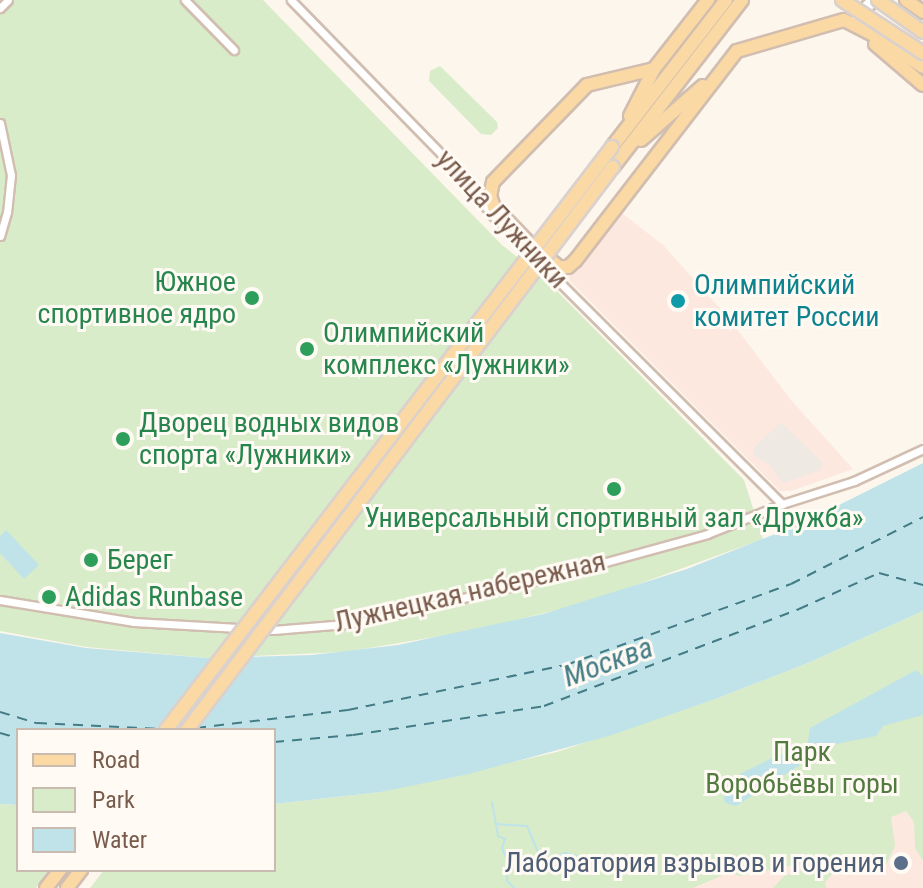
<!DOCTYPE html>
<meta charset="utf-8">
<style>
body{margin:0}
#map{position:relative;width:923px;height:888px;overflow:hidden;background:#fdf6ec;font-family:"Roboto Condensed",sans-serif}
div>[style]{position:absolute}
.commercial>*{inset:0;background:#fde8e0}
.industrial>*{inset:0;background:#efe9e4}
.green>*{inset:0;background:#d8ecc9}
.water>*{inset:0;background:#bfe3e8}
.pier>*{inset:0;background:#fdf6ec}
.stream>*{height:2px;margin:-1px;padding:0 1px;transform-origin:1px;border-radius:1px;background:#bfe3e8}
.ferry>*{height:2px;margin-top:-1px;transform-origin:0;background:repeating-linear-gradient(90deg,#437c86 0 10px,transparent 0 18px)}
.roads{filter:drop-shadow(2px 0 #d1beb0) drop-shadow(-2px 0 #d1beb0) drop-shadow(0 2px #d1beb0) drop-shadow(0 -2px #d1beb0)}
.street>*{height:7px;margin:-3.5px;padding:0 3.5px;transform-origin:3.5px;border-radius:3.5px;background:#fff}
.secondary>*{height:11px;margin:-5.5px;padding:0 5.5px;transform-origin:5.5px;border-radius:5.5px;background:#fff}
.primary>*{height:12px;margin:-6px;padding:0 6px;transform-origin:6px;border-radius:6px;background:#fbd9a5}
.bridges{filter:drop-shadow(2px 0 #dad1cd) drop-shadow(-2px 0 #dad1cd) drop-shadow(0 2px #dad1cd) drop-shadow(0 -2px #dad1cd)}
.primary-bridge>*{height:12px;margin:-6px;padding:0 6px;transform-origin:6px;border-radius:6px;background:#fbd9a5}
.dots>*{width:22px;height:22px;translate:-50% -50%;box-sizing:border-box;border:4px solid #fffaf3;border-radius:50%}
span{translate:-50% -50%;white-space:nowrap;text-align:center;line-height:1.15;-webkit-text-stroke:6px #fffaf3;paint-order:stroke}
.street-label{font-size:28px;color:#7a5c4d}
.leisure-label{font-size:28px;color:#27864d}
.right{translate:-100% -50%;text-align:right}
.left{translate:0 -50%;text-align:left}
.culture-label{font-size:28px;color:#0d838f}
.park-label{font-size:28px;color:#537a41}
.service-label{font-size:28px;color:#4e5e75}
.water-label{font-size:30px;color:#437c86;font-style:italic}
.legend{position:absolute;left:16px;top:728px;width:260px;height:144px;box-sizing:border-box;background:#fffaf3;border:2px solid #cabbb1;margin:0;padding:10px 14px;list-style:none;font-size:24px;color:#7a5c4d}
.legend li{display:flex;align-items:center;gap:16px;height:40px}
.legend b{width:40px;border:2px solid #cabbb1}
</style>
<div id="map">
<div class="commercial">
<i style="clip-path:polygon(619px 211px,663px 245px,727px 316px,791px 400px,853px 469px,791px 491px,780px 491px,565px 276px,576px 267px)"></i>
<i style="clip-path:polygon(923px 796px,923px 888px,672px 888px,729px 869px,759px 870px,833px 860px,884px 819px)"></i>
</div>
<div class="industrial">
<i style="clip-path:polygon(781px 422px,823px 463px,821px 470px,783px 483px,768px 464px,753px 455px,754px 447px)"></i>
</div>
<div class="green">
<i style="clip-path:polygon(0 0,263px 0,502px 245px,545px 279px,744px 480px,763px 539px,589px 602px,471px 631px,345px 652px,207px 658px,86px 647px,0 631px)"></i>
<i style="clip-path:polygon(440px 66px,497px 122px,498px 128px,491px 135px,481px 134px,429px 81px,430px 71px)"></i>
<i style="clip-path:polygon(923px 611px,923px 861px,915px 848px,914px 822px,906px 811px,891px 817px,895px 846px,886px 865px,847px 865px,851px 879px,839px 858px,826px 864px,795px 865px,740px 876px,728px 873px,693px 888px,90px 888px,104px 870px,274px 870px,274px 804px,381px 792px,557px 752px,718px 698px,808px 663px)"></i>
<i style="clip-path:polygon(0 804px,18px 805px,18px 870px,49px 870px,36px 888px,0 888px)"></i>
<i style="clip-path:polygon(838px 868px,825px 882px,826px 888px,773px 888px,784px 876px,802px 870px)"></i>
</div>
<div class="water">
<i style="clip-path:polygon(923px 463px,923px 611px,808px 663px,718px 698px,609px 736px,469px 774px,381px 792px,274px 804px,274px 730px,18px 730px,18px 805px,0 804px,0 633px,86px 648px,207px 658px,312px 655px,398px 645px,543px 614px,687px 569px,805px 522px)"></i>
<i style="clip-path:polygon(6px 530px,39px 565px,24px 579px,0 553px,0 536px)"></i>
<i style="clip-path:polygon(916px 670px,923px 676px,923px 715px,883px 726px,876px 736px,826px 746px,813px 754px,807px 746px,810px 728px)"></i>
<i style="clip-path:polygon(793px 752px,800px 765px,736px 806px,725px 803px,722px 788px,730px 779px,780px 754px)"></i>
</div>
<div class="pier">
<i style="clip-path:polygon(214px 654px,255px 654px,197px 730px,156px 730px)"></i>
</div>
<div class="stream">
<i style="left:492px;top:802px;width:35px;rotate:80deg"></i>
<i style="left:498px;top:836px;width:8px;rotate:23deg"></i>
<i style="left:505px;top:839px;width:9px;rotate:108deg"></i>
<i style="left:502px;top:848px;width:13px;rotate:67deg"></i>
<i style="left:507px;top:860px;width:21px;rotate:90deg"></i>
<i style="left:507px;top:881px;width:10px;rotate:45deg"></i>
<i style="left:497px;top:824px;width:30px;rotate:4deg"></i>
<i style="left:527px;top:826px;width:39px;rotate:67deg"></i>
<i style="left:542px;top:862px;width:25px;rotate:-21deg"></i>
<i style="left:565px;top:853px;width:30px;rotate:15deg"></i>
</div>
<div class="ferry">
<i style="left:0;top:712px;width:39px;rotate:17deg"></i>
<i style="left:37px;top:723px;width:125px;rotate:2.7deg"></i>
<i style="left:196px;top:728px;width:153px;rotate:-6.8deg"></i>
<i style="left:348px;top:710px;width:223px;rotate:-11.7deg"></i>
<i style="left:566px;top:665px;width:239px;rotate:-19.8deg"></i>
<i style="left:791px;top:584px;width:148px;rotate:-26.9deg"></i>
<i style="left:0;top:733px;width:19px;rotate:16deg"></i>
<i style="left:274px;top:742px;width:79px;rotate:-5.1deg"></i>
<i style="left:353px;top:735px;width:193px;rotate:-8.6deg"></i>
<i style="left:544px;top:706px;width:273px;rotate:-20.8deg"></i>
<i style="left:799px;top:609px;width:88px;rotate:-24.2deg"></i>
<i style="left:879px;top:573px;width:46px;rotate:15.3deg"></i>
</div>
<div class="roads">
<div class="street">
<i style="left:185px;top:0;width:70px;rotate:45.6deg"></i>
<i style="left:291px;top:0;width:216px;rotate:45.7deg"></i>
<i style="left:442px;top:155px;width:81px;rotate:50deg"></i>
<i style="left:494px;top:217px;width:407px;rotate:44.9deg"></i>
<i style="left:0;top:8px;width:11px;rotate:-45deg"></i>
<i style="left:0;top:123px;width:53px;rotate:78.1deg"></i>
<i style="left:11px;top:175px;width:37px;rotate:96deg"></i>
<i style="left:7px;top:212px;width:25px;rotate:106deg"></i>
<i style="left:0;top:600px;width:136px;rotate:9.3deg"></i>
<i style="left:134px;top:622px;width:139px;rotate:3.3deg"></i>
<i style="left:273px;top:630px;width:85px;rotate:-4.7deg"></i>
<i style="left:358px;top:623px;width:203px;rotate:-13.4deg"></i>
<i style="left:555px;top:576px;width:158px;rotate:-15.4deg"></i>
<i style="left:707px;top:534px;width:81px;rotate:-21.8deg"></i>
<i style="left:782px;top:504px;width:76px;rotate:-17.7deg"></i>
<i style="left:854px;top:481px;width:76px;rotate:-24.9deg"></i>
</div>
<div class="secondary">
<i style="left:857px;top:15px;width:22px;rotate:-43deg"></i>
</div>
<div class="primary">
<i style="left:906px;top:0;width:21px;rotate:35deg"></i>
<i style="left:875px;top:44px;width:63px;rotate:40.5deg"></i>
<i style="left:654px;top:69px;width:69px;rotate:166.6deg"></i>
<i style="left:587px;top:85px;width:135px;rotate:134.1deg"></i>
<i style="left:493px;top:182px;width:14px;rotate:102deg"></i>
<i style="left:490px;top:196px;width:12px;rotate:70deg"></i>
<i style="left:494px;top:207px;width:49px;rotate:45.8deg"></i>
<i style="left:528px;top:242px;width:40px;rotate:39deg"></i>
<i style="left:559px;top:267px;width:9px"></i>
<i style="left:568px;top:267px;width:9px;rotate:-41deg"></i>
<i style="left:575px;top:261px;width:265px;rotate:-52.4deg"></i>
<i style="left:737px;top:51px;width:111px;rotate:-16.2deg"></i>
<i style="left:844px;top:20px;width:36px;rotate:27deg"></i>
<i style="left:876px;top:36px;width:56px;rotate:33.4deg"></i>
<i style="left:630px;top:116px;width:53px;rotate:-62.9deg"></i>
<i style="left:654px;top:69px;width:88px;rotate:-52deg"></i>
<i style="left:641px;top:140px;width:82px;rotate:-41.1deg"></i>
<i style="left:612px;top:147px;width:186px;rotate:-52.2deg"></i>
<i style="left:613px;top:167px;width:211px;rotate:-52.3deg"></i>
<i style="left:46px;top:888px;width:23px;rotate:-52deg"></i>
<i style="left:67px;top:888px;width:23px;rotate:-52deg"></i>
</div>
</div>
<div class="bridges">
<div class="primary-bridge">
<i style="left:842px;top:0;width:97px;rotate:33.2deg"></i>
<i style="left:878px;top:0;width:55px;rotate:35.4deg"></i>
<i style="left:166px;top:730px;width:734px;rotate:-52.58deg"></i>
<i style="left:187px;top:730px;width:706px;rotate:-52.89deg"></i>
</div>
</div>
<div class="dots">
<i style="left:252px;top:298px;background:#2e9e5b"></i>
<i style="left:678px;top:301px;background:#0f9aa8"></i>
<i style="left:307px;top:349px;background:#2e9e5b"></i>
<i style="left:123px;top:439px;background:#2e9e5b"></i>
<i style="left:614px;top:489px;background:#2e9e5b"></i>
<i style="left:91px;top:560px;background:#2e9e5b"></i>
<i style="left:49px;top:597px;background:#2e9e5b"></i>
<i style="left:901px;top:863px;background:#5c6f8a"></i>
</div>
<div class="street-label">
<span style="left:502px;top:219px;rotate:47deg">улица Лужники</span>
<span style="left:470px;top:592px;rotate:-13deg">Лужнецкая набережная</span>
</div>
<div class="leisure-label">
<span class="right" style="left:236px;top:298px">Южное<br>спортивное ядро</span>
<span class="left" style="left:323px;top:349px">Олимпийский<br>комплекс «Лужники»</span>
<span class="left" style="left:139px;top:439px">Дворец водных видов<br>спорта «Лужники»</span>
<span style="left:614px;top:518px">Универсальный спортивный зал «Дружба»</span>
<span class="left" style="left:107px;top:560px">Берег</span>
<span class="left" style="left:65px;top:597px">Adidas Runbase</span>
</div>
<div class="culture-label">
<span class="left" style="left:694px;top:301px">Олимпийский<br>комитет России</span>
</div>
<div class="park-label">
<span style="left:802px;top:768px">Парк<br>Воробьёвы горы</span>
</div>
<div class="service-label">
<span class="right" style="left:885px;top:863px">Лаборатория взрывов и горения</span>
</div>
<div class="water-label">
<span style="left:608px;top:662px;rotate:-20deg">Москва</span>
</div>
<ul class="legend">
<li><b style="height:10px;background:#fbd9a5"></b>Road</li>
<li><b style="height:22px;background:#d8ecc9"></b>Park</li>
<li><b style="height:22px;background:#bfe3e8"></b>Water</li>
</ul>
</div>
